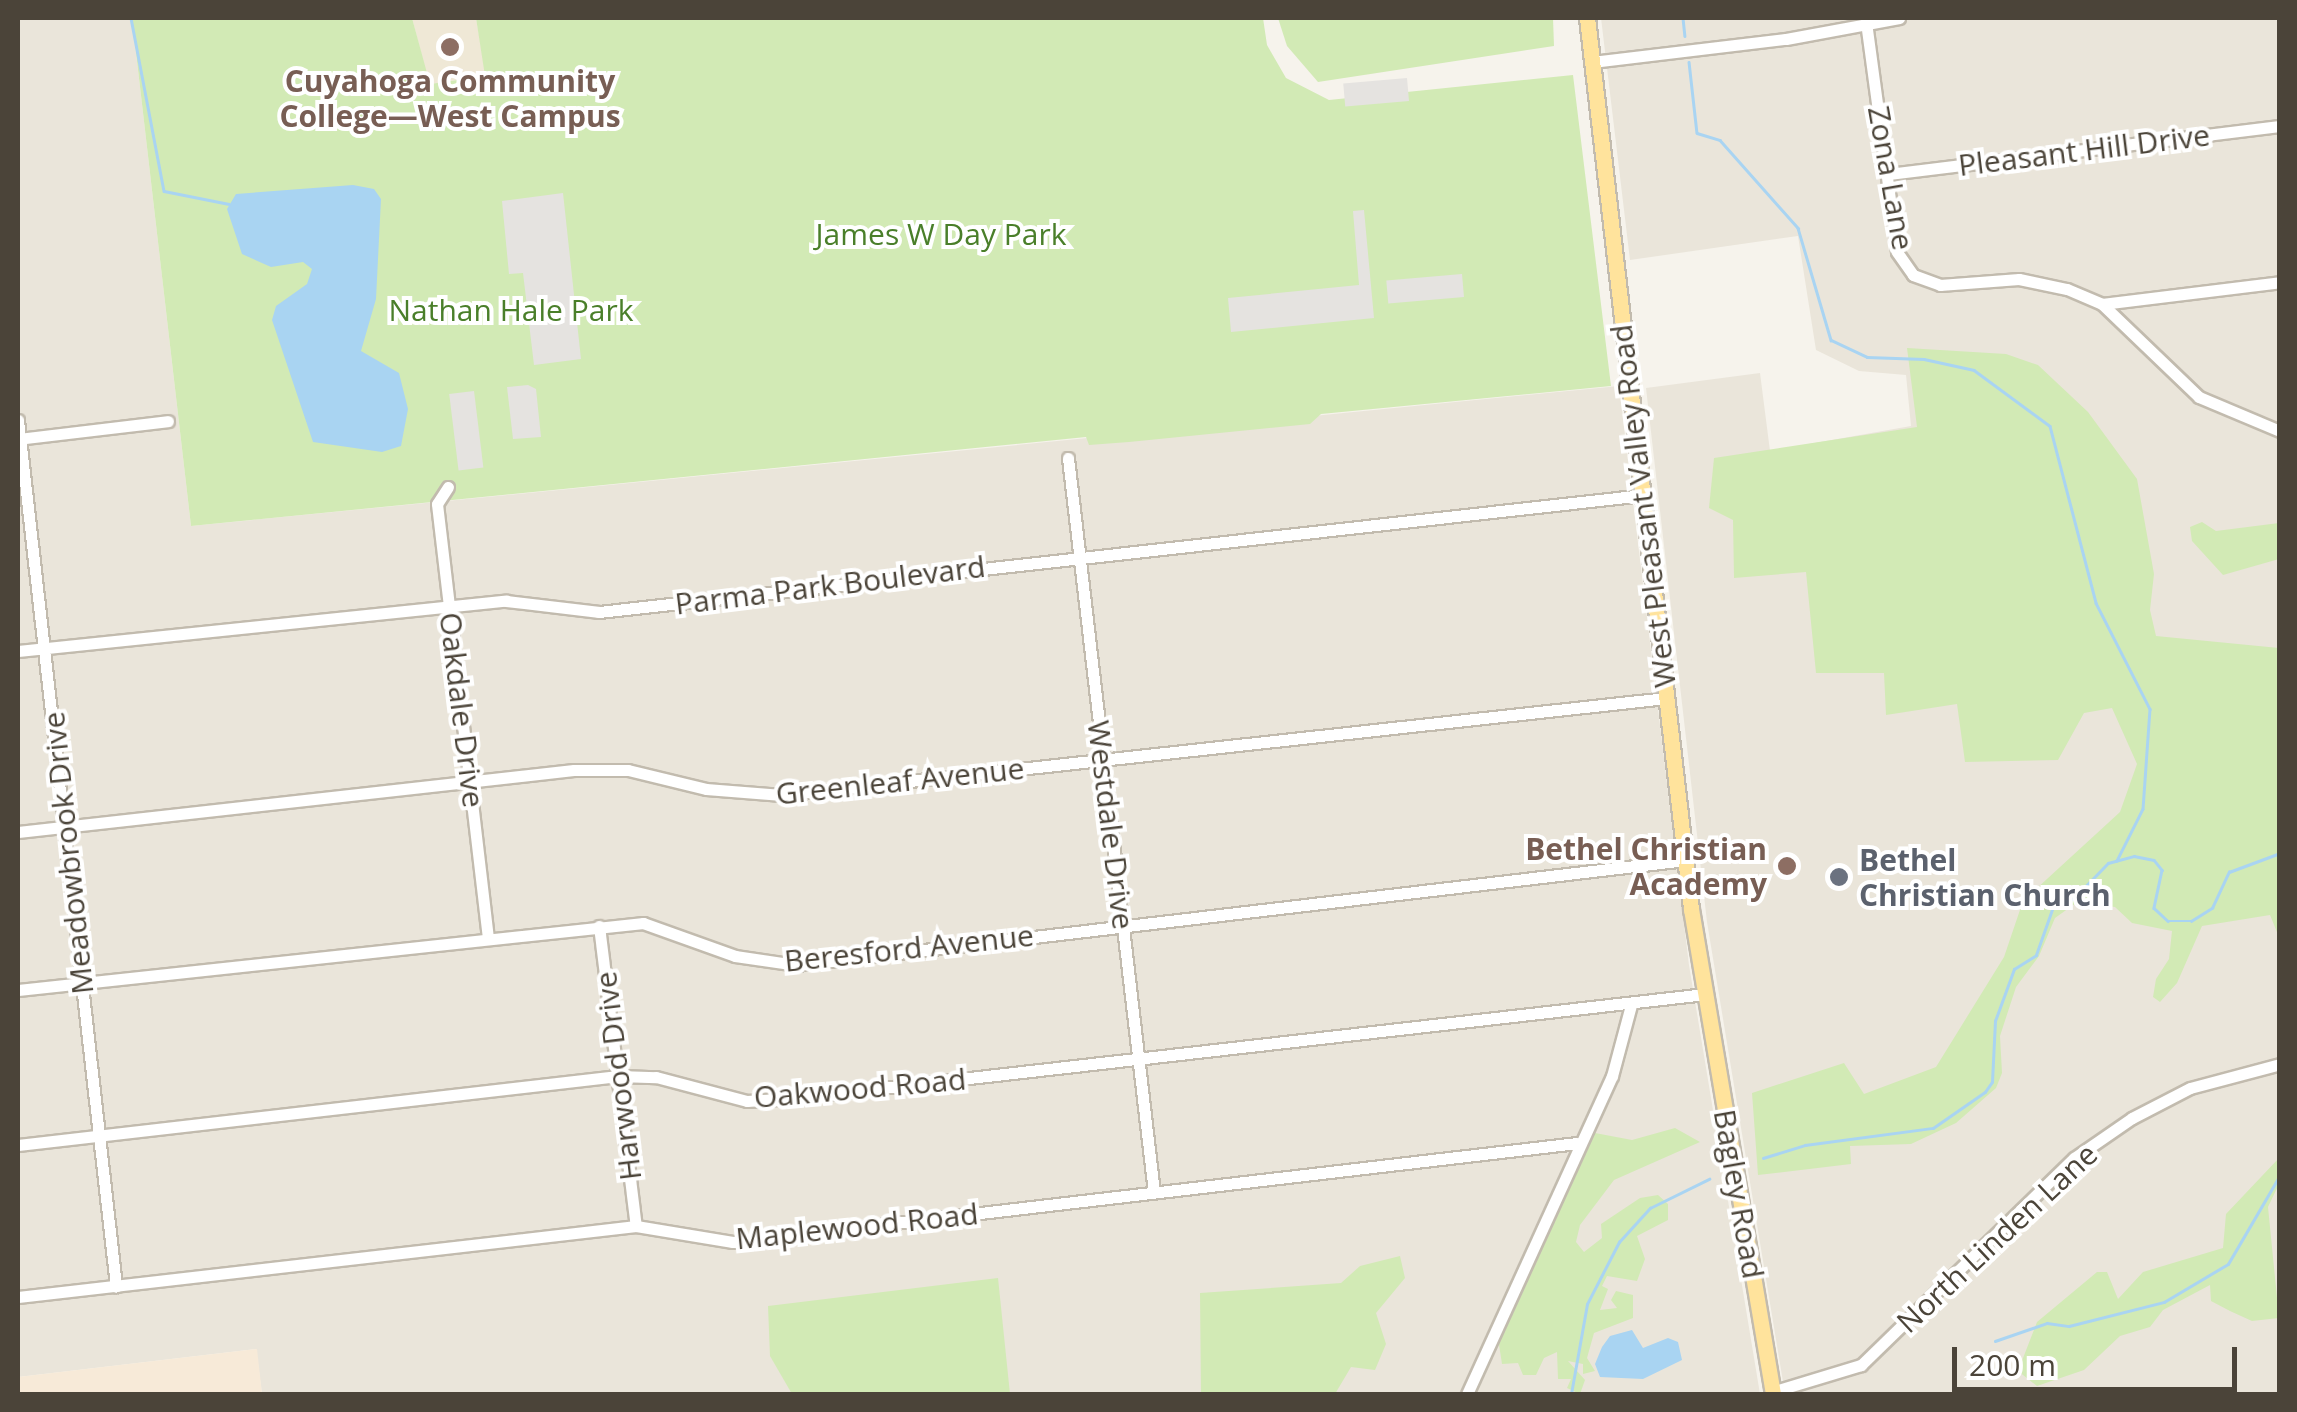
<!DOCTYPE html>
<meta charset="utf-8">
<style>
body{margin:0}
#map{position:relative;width:2297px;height:1412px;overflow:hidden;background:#f6f3ec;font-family:"Open Sans",sans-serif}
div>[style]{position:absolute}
.residential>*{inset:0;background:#eae5da}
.commercial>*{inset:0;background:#f7ead8}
.education>*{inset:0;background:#efe8d6}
.green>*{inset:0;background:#d2eab5}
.parking>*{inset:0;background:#e5e3e0;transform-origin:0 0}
.water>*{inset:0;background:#a9d4f2}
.stream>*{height:2.5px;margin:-1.25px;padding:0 1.25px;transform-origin:1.25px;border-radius:1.25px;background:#a9d4f2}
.roads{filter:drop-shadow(2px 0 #c2bbae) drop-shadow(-2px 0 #c2bbae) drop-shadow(0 2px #c2bbae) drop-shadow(0 -2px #c2bbae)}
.minor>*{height:11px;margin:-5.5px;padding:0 5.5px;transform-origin:5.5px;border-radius:5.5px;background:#fff}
.major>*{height:15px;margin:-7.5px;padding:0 7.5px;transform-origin:7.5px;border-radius:7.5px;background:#ffe39c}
.dots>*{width:28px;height:28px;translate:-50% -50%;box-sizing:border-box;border:5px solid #fff;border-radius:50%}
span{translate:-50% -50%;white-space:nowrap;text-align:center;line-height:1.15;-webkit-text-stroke:8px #fff;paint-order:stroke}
.education-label{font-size:30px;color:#785e54;font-weight:700}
.right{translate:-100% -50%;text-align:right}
.street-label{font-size:30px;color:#4b4439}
.park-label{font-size:30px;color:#4a7f2a}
.worship-label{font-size:30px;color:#5b616d;font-weight:700}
.left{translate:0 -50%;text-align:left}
.frame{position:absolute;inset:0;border:20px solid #4b4439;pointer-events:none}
.scale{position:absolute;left:1952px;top:1347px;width:285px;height:45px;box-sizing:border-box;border:5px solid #4b4439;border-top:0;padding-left:12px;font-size:30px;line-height:35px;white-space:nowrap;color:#4b4439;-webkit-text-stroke:8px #fff;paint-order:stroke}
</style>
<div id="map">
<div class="residential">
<i style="clip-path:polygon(18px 18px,132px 18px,191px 526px,1619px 386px,1689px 965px,1760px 1394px,262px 1394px,256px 1349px,18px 1377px)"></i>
<i style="clip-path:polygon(1601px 18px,2279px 18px,2279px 1394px,1785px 1394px,1707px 922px,1646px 388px,1760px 373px,1770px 451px,1911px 426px,1906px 375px,1859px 371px,1816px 350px,1798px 236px,1630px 260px)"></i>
</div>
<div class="commercial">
<i style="clip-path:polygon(257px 1349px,262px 1394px,18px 1394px,18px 1377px)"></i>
</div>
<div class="education">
<i style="clip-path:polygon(412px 18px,476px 18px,486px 76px,429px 84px)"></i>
</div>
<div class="green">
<i style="clip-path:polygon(132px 18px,412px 18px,430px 84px,485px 76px,476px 18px,1263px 18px,1267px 45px,1286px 78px,1329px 100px,1573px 75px,1611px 386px,1321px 414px,1310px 424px,1129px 442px,1089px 445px,1086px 437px,191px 526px)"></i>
<i style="clip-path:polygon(1278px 18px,1553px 18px,1554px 46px,1318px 82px,1287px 46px)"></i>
<i style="clip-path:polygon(1907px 348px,2006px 354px,2038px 365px,2088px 412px,2137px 479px,2154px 574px,2150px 610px,2156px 636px,2279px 648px,2279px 937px,2270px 915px,2202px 926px,2177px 983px,2160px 1002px,2153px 997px,2156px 979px,2169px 959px,2172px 931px,2132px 923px,2115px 907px,2076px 903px,2055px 918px,2039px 956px,2016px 987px,2000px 1036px,2002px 1073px,1996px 1088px,1956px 1123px,1911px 1144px,1850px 1146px,1851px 1164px,1758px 1175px,1752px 1093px,1844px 1063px,1864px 1094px,1936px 1067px,2004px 957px,2023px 901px,2120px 812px,2137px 764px,2112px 708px,2084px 713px,2058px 760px,1965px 762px,1957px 704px,1886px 715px,1884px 673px,1816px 673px,1806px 572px,1734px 578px,1733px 520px,1709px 508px,1714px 458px,1917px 427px)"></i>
<i style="clip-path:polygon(2202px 522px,2216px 531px,2279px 523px,2279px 559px,2223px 575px,2192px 541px,2190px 527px)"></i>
<i style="clip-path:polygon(1675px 1128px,1700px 1142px,1614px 1180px,1580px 1225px,1576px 1242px,1584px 1252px,1602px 1238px,1601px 1224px,1640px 1198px,1658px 1195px,1668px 1204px,1668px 1220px,1637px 1236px,1645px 1259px,1637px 1281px,1607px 1276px,1602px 1286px,1608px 1289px,1600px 1310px,1617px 1308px,1611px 1300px,1616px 1291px,1633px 1295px,1633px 1318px,1594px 1333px,1587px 1358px,1595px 1371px,1583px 1374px,1583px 1364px,1568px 1361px,1585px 1380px,1580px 1394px,1567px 1388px,1571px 1379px,1558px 1379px,1557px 1352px,1544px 1358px,1536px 1375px,1523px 1375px,1518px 1363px,1502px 1364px,1498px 1338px,1595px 1133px,1632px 1140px)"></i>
<i style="clip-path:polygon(2279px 1158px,2279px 1184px,2268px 1207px,2279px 1318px,2252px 1321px,2230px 1311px,2211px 1301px,2210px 1285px,2163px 1310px,2150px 1327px,2120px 1336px,2084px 1370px,2037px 1386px,2018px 1371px,2037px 1322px,2097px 1272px,2107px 1272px,2118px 1299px,2143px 1272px,2223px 1248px,2226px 1214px)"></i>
<i style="clip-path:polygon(1400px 1256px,1405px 1278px,1376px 1313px,1386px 1344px,1375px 1370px,1351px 1367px,1335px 1394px,1201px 1394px,1200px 1293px,1341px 1283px,1360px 1266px)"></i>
<i style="clip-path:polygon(998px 1278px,1010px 1394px,792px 1394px,770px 1356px,768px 1306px)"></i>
</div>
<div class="parking">
<i style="left:1407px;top:78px;width:23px;height:64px;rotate:85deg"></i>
<i style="clip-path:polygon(563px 193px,581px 359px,534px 365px,523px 273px,509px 274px,502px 201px)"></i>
<i style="clip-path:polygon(1364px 210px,1374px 318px,1231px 332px,1228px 298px,1359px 285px,1353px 211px)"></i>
<i style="left:1462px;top:274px;width:23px;height:76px;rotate:85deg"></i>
<i style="clip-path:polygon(528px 385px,536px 389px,541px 437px,513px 439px,507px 387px)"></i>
<i style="left:474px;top:391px;width:77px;height:25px;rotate:83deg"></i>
</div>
<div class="water">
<i style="clip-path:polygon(353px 185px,374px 189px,381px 199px,376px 299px,361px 351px,399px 373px,408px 409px,401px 446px,382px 452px,313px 442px,272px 320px,276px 306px,307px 284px,312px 269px,303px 262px,271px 267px,242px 254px,227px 209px,236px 194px)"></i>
<i style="clip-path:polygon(1632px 1330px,1643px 1348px,1668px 1338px,1678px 1342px,1682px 1360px,1643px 1379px,1600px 1377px,1595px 1364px,1602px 1347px,1610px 1336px)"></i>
</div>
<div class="stream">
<i style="left:131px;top:18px;width:176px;rotate:79.2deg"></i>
<i style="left:164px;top:191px;width:66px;rotate:11.3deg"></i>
<i style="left:1683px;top:18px;width:18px;rotate:84deg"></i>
<i style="left:1689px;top:62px;width:71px;rotate:83.6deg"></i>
<i style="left:1697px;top:133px;width:24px;rotate:17deg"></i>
<i style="left:1720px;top:140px;width:118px;rotate:48.4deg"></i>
<i style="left:1798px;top:228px;width:117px;rotate:73.6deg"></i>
<i style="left:1831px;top:340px;width:40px;rotate:25deg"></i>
<i style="left:1867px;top:357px;width:57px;rotate:2deg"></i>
<i style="left:1924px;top:359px;width:51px;rotate:12.4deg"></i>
<i style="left:1974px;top:370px;width:94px;rotate:36.4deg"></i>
<i style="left:2050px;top:426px;width:183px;rotate:75.4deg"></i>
<i style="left:2096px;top:603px;width:119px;rotate:63deg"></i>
<i style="left:2150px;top:709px;width:100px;rotate:94deg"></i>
<i style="left:2143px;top:809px;width:58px;rotate:116.6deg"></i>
<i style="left:1763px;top:1158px;width:44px;rotate:-17.2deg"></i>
<i style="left:1805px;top:1145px;width:129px;rotate:-7.6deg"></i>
<i style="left:1933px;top:1128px;width:63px;rotate:-34.7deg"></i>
<i style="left:1985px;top:1092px;width:12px;rotate:-55deg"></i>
<i style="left:1992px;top:1082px;width:61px;rotate:-87.2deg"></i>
<i style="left:1995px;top:1021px;width:55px;rotate:-69.9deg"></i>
<i style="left:2014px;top:969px;width:26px;rotate:-32deg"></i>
<i style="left:2036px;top:955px;width:54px;rotate:-70.6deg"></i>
<i style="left:2054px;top:904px;width:20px;rotate:-15deg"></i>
<i style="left:2073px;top:899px;width:50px;rotate:-45.8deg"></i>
<i style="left:2108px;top:863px;width:27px;rotate:-15deg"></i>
<i style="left:2134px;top:856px;width:20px;rotate:11deg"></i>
<i style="left:2154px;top:860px;width:13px;rotate:51deg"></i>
<i style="left:2162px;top:870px;width:39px;rotate:102deg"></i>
<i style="left:2154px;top:908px;width:19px;rotate:43deg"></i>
<i style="left:2168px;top:921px;width:23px"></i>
<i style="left:2191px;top:921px;width:25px;rotate:-32deg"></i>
<i style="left:2212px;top:908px;width:40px;rotate:-65deg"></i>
<i style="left:2229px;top:872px;width:54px;rotate:-20.4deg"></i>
<i style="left:1995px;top:1341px;width:55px;rotate:-19.1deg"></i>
<i style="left:2047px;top:1323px;width:22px;rotate:8deg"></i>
<i style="left:2069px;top:1326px;width:98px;rotate:-14.2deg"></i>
<i style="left:2164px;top:1302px;width:74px;rotate:-30.7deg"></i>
<i style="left:2228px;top:1264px;width:103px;rotate:-59.7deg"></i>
<i style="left:1571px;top:1394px;width:91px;rotate:-79.9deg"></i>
<i style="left:1587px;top:1304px;width:70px;rotate:-62.7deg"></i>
<i style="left:1619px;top:1242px;width:46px;rotate:-47.6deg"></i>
<i style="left:1650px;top:1208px;width:66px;rotate:-26.2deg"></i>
</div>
<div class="roads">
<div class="minor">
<i style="left:1866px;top:22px;width:232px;rotate:82.3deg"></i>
<i style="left:1897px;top:252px;width:28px;rotate:55deg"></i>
<i style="left:1913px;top:275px;width:29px;rotate:20deg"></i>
<i style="left:1940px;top:285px;width:79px;rotate:-4.3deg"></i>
<i style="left:2019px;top:279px;width:49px;rotate:11.8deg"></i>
<i style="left:2067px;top:289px;width:38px;rotate:23deg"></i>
<i style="left:2102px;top:304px;width:134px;rotate:43.8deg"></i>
<i style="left:2199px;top:397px;width:88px;rotate:22.8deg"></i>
<i style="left:1592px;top:62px;width:195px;rotate:-6.8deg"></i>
<i style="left:1786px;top:39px;width:115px;rotate:-10.5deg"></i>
<i style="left:1888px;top:174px;width:395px;rotate:-7deg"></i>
<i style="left:2102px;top:304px;width:179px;rotate:-7deg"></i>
<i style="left:18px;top:420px;width:872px;rotate:83.54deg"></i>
<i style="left:18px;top:439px;width:151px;rotate:-6.8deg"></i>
<i style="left:1068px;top:458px;width:739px;rotate:83.32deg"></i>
<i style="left:448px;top:487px;width:20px;rotate:123deg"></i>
<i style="left:437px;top:504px;width:436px;rotate:83.3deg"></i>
<i style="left:18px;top:651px;width:491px;rotate:-5.9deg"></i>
<i style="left:506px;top:601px;width:94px;rotate:6.7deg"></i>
<i style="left:599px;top:612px;width:1051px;rotate:-6.39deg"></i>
<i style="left:18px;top:832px;width:559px;rotate:-6.36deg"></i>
<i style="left:574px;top:770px;width:54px"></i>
<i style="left:628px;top:770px;width:80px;rotate:13.7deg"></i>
<i style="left:706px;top:789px;width:76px;rotate:4.5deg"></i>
<i style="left:782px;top:795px;width:889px;rotate:-6.26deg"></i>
<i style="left:599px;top:926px;width:302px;rotate:83deg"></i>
<i style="left:18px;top:990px;width:629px;rotate:-6.12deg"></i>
<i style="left:643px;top:923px;width:98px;rotate:19.7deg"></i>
<i style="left:735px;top:956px;width:63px;rotate:8.3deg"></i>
<i style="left:797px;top:965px;width:895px;rotate:-6.74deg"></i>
<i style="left:18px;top:1145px;width:604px;rotate:-6.56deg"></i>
<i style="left:618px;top:1076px;width:38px;rotate:2deg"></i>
<i style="left:656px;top:1077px;width:94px;rotate:14.8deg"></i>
<i style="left:747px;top:1101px;width:47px;rotate:-3.7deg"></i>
<i style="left:794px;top:1098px;width:917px;rotate:-6.51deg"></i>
<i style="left:18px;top:1297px;width:622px;rotate:-6.55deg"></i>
<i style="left:636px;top:1226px;width:98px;rotate:9.4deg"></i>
<i style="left:733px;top:1242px;width:850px;rotate:-6.69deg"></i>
<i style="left:1772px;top:1392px;width:93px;rotate:-16.9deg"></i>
<i style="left:1861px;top:1365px;width:297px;rotate:-44.2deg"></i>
<i style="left:2074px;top:1158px;width:70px;rotate:-34.6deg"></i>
<i style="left:2132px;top:1118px;width:65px;rotate:-27.3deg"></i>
<i style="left:2190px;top:1088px;width:93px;rotate:-14.9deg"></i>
<i style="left:1467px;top:1394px;width:349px;rotate:-65.5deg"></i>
<i style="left:1612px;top:1076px;width:73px;rotate:-75deg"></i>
</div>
<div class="major">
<i style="left:1587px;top:18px;width:897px;rotate:83.34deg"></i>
<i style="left:1691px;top:909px;width:492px;rotate:80.4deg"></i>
</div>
</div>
<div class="dots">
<i style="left:450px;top:47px;background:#8d6e63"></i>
<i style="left:1787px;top:866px;background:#8d6e63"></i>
<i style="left:1839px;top:877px;background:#6b7280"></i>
</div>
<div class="education-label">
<span style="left:450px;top:98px">Cuyahoga Community<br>College—West Campus</span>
<span class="right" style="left:1767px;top:866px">Bethel Christian<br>Academy</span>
</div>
<div class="street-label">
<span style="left:2084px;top:150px;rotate:-7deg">Pleasant Hill Drive</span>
<span style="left:1891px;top:178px;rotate:80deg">Zona Lane</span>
<span style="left:1643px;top:506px;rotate:-97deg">West Pleasant Valley Road</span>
<span style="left:830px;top:585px;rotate:-7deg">Parma Park Boulevard</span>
<span style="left:462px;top:710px;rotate:83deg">Oakdale Drive</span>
<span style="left:900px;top:781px;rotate:-6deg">Greenleaf Avenue</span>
<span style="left:1111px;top:825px;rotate:83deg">Westdale Drive</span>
<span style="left:68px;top:853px;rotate:-96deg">Meadowbrook Drive</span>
<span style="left:909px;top:948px;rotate:-6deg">Beresford Avenue</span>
<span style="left:618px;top:1076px;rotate:-97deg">Harwood Drive</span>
<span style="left:860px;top:1088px;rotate:-5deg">Oakwood Road</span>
<span style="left:1739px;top:1194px;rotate:80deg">Bagley Road</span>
<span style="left:857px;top:1226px;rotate:-6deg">Maplewood Road</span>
<span style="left:1997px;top:1238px;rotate:-43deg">North Linden Lane</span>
</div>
<div class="park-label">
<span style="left:941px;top:234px">James W Day Park</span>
<span style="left:511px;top:310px">Nathan Hale Park</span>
</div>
<div class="worship-label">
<span class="left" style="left:1859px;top:877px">Bethel<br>Christian Church</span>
</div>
<div class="frame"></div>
<div class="scale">200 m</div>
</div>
